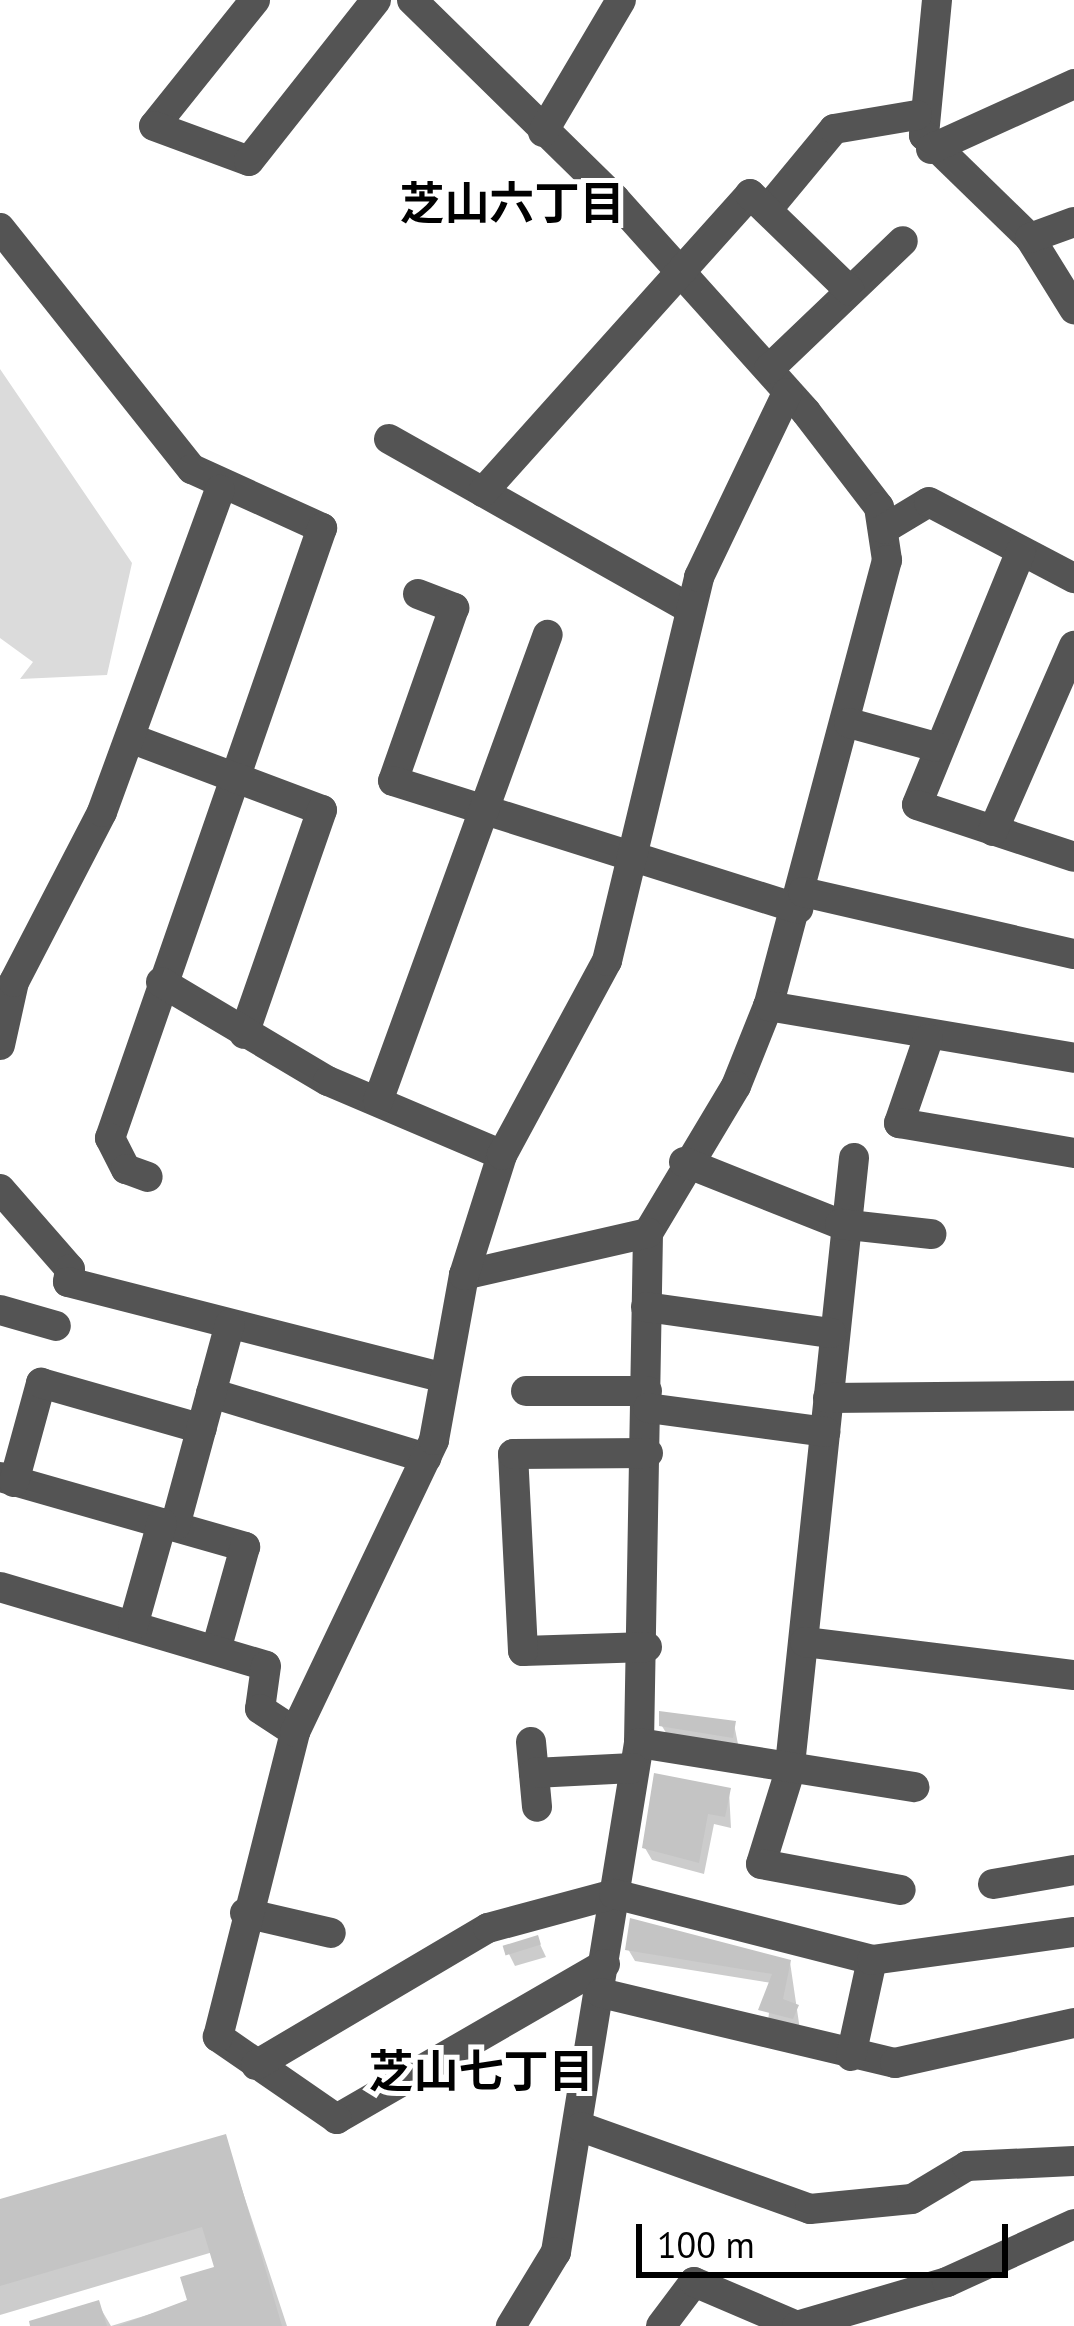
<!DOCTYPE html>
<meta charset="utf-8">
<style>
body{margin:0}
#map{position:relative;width:1074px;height:2326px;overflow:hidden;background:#fff;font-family:"PT Sans","Noto Sans JP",sans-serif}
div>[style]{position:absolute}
.green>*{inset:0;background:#dbdbdb}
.shadow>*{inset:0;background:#0003}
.building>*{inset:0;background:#c4c4c4;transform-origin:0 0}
.minor>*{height:30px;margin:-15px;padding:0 15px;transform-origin:15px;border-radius:15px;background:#545454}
span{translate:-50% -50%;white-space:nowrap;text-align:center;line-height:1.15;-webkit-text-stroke:10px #fff;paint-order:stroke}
.neighbourhood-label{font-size:45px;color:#000;font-weight:700}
.scale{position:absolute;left:636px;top:2224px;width:372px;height:54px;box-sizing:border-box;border:6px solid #000;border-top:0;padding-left:15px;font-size:36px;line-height:42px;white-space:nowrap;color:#000;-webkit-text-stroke:9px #fff;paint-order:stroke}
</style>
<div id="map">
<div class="green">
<i style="clip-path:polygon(0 369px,132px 563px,107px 675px,20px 679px,33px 662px,0 638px)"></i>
</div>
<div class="shadow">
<i style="clip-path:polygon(734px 1724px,739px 1749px,669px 1738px,662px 1726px)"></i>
<i style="clip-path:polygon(729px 1791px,731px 1828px,714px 1824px,704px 1874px,652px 1860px,645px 1848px)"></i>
<i style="clip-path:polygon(537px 1938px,546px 1957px,515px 1966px,509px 1954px)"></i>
<i style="clip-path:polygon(628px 1949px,790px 1962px,800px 2030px,768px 2022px,772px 1983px,635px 1961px)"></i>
<i style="clip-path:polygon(225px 2138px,287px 2326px,38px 2326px,98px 2304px,111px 2326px,190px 2302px,218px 2269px,213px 2252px,0 2315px,0 2204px)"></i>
</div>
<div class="building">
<i style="clip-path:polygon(659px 1711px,736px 1721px,733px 1738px,659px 1726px)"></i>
<i style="clip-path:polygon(654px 1773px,731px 1788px,725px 1817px,708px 1814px,699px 1863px,642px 1848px)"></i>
<i style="clip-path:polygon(630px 1918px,791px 1960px,783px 1999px,799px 2005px,793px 2019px,758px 2010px,772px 1974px,625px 1950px)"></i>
<i style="left:538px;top:1935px;width:10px;height:37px;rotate:73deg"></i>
<i style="clip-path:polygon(226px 2134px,282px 2326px,118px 2326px,187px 2300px,180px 2277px,214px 2267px,202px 2227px,0 2286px,0 2199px)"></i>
<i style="clip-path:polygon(99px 2300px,107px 2326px,30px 2326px,29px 2321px)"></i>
</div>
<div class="minor">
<i style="left:255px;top:0;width:161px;rotate:128.7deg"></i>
<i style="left:154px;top:126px;width:101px;rotate:20.2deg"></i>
<i style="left:249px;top:161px;width:205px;rotate:-51.7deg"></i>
<i style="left:412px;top:0;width:284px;rotate:44.4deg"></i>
<i style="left:615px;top:199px;width:286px;rotate:48.1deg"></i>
<i style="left:806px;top:412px;width:120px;rotate:52.5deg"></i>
<i style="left:879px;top:507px;width:54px;rotate:81.4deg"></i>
<i style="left:887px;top:560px;width:462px;rotate:104.9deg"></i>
<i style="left:768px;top:1006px;width:86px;rotate:111.8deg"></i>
<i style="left:736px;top:1086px;width:171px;rotate:120.9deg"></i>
<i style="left:648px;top:1233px;width:510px;rotate:91.01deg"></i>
<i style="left:639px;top:1743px;width:516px;rotate:99.26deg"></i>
<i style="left:556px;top:2252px;width:87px;rotate:121.3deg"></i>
<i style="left:937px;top:0;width:136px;rotate:95.5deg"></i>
<i style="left:924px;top:135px;width:148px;rotate:44.2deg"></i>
<i style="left:1030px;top:238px;width:84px;rotate:58.2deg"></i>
<i style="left:543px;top:132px;width:153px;rotate:-59.4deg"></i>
<i style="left:931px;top:149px;width:157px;rotate:-24.4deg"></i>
<i style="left:767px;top:210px;width:105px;rotate:-50.4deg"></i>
<i style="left:834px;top:129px;width:84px;rotate:-9.6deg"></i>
<i style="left:0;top:228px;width:308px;rotate:51.5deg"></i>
<i style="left:192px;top:469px;width:143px;rotate:24.4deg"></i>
<i style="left:322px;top:528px;width:646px;rotate:109.16deg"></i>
<i style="left:110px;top:1138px;width:35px;rotate:63deg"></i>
<i style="left:126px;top:1169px;width:23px;rotate:20deg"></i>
<i style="left:1030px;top:238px;width:47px;rotate:-20deg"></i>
<i style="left:769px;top:369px;width:185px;rotate:-43.7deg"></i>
<i style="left:389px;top:439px;width:344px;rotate:29.4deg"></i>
<i style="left:483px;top:492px;width:400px;rotate:-48.1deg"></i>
<i style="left:750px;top:194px;width:139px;rotate:44.1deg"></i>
<i style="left:884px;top:529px;width:52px;rotate:-31deg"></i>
<i style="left:929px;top:502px;width:164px;rotate:27.7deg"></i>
<i style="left:1021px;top:551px;width:274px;rotate:112.3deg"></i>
<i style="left:917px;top:805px;width:165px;rotate:18.3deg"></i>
<i style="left:418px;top:594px;width:39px;rotate:21deg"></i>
<i style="left:454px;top:608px;width:183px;rotate:109.4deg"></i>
<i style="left:393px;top:781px;width:425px;rotate:17.5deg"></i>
<i style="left:849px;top:723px;width:90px;rotate:15.4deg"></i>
<i style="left:130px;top:738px;width:205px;rotate:20.6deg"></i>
<i style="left:322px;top:810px;width:237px;rotate:109.2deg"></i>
<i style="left:993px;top:831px;width:202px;rotate:-66.4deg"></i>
<i style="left:803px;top:892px;width:278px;rotate:12.9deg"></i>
<i style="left:161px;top:982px;width:194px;rotate:30.7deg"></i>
<i style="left:328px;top:1081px;width:189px;rotate:23deg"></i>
<i style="left:768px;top:1006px;width:310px;rotate:9.6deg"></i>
<i style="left:928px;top:1039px;width:89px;rotate:109deg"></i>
<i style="left:899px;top:1123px;width:178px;rotate:9.7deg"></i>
<i style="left:0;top:1045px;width:65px;rotate:-77.5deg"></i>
<i style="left:14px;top:982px;width:191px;rotate:-62.6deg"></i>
<i style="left:102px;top:812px;width:343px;rotate:-69.9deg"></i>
<i style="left:378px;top:1101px;width:496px;rotate:-70deg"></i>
<i style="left:854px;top:1158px;width:619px;rotate:96.02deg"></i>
<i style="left:789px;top:1774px;width:94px;rotate:107.3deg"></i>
<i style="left:761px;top:1864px;width:142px;rotate:10.5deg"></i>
<i style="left:684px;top:1162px;width:168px;rotate:21.7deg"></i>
<i style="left:840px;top:1224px;width:92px;rotate:6.3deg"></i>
<i style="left:0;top:1189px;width:106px;rotate:48.8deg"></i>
<i style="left:70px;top:1269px;width:13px;rotate:99deg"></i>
<i style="left:68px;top:1282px;width:388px;rotate:14.3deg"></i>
<i style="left:464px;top:1275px;width:189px;rotate:-12.9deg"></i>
<i style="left:646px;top:1307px;width:187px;rotate:8deg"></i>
<i style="left:0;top:1310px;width:58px;rotate:15.9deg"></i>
<i style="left:526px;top:1391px;width:121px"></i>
<i style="left:211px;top:1393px;width:225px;rotate:16.8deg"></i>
<i style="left:828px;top:1398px;width:246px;rotate:-0.5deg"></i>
<i style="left:648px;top:1408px;width:179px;rotate:7.7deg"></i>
<i style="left:0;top:1477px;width:255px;rotate:15.9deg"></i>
<i style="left:245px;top:1547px;width:107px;rotate:105.7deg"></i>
<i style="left:14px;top:1482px;width:103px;rotate:-74.7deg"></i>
<i style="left:41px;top:1383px;width:167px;rotate:15.9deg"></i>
<i style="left:175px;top:1526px;width:209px;rotate:-74.8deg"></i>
<i style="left:0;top:1587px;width:277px;rotate:16.5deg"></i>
<i style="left:266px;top:1666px;width:43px;rotate:97.9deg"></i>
<i style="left:260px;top:1709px;width:42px;rotate:33.3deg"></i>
<i style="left:133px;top:1626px;width:107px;rotate:-74.3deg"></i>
<i style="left:805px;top:1642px;width:271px;rotate:7deg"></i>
<i style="left:647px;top:1647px;width:124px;rotate:178.2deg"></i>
<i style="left:523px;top:1651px;width:197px;rotate:-92.9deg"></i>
<i style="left:513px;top:1454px;width:135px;rotate:-0.4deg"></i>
<i style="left:531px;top:1742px;width:65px;rotate:84.7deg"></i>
<i style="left:639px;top:1743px;width:279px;rotate:9.1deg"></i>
<i style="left:534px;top:1773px;width:99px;rotate:-2.9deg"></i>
<i style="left:993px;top:1884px;width:82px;rotate:-9.8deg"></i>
<i style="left:245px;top:1913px;width:88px;rotate:13.1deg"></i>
<i style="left:605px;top:1964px;width:310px;rotate:150deg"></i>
<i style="left:337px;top:2119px;width:145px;rotate:-145.4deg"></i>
<i style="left:218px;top:2037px;width:315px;rotate:-75.8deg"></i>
<i style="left:295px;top:1732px;width:323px;rotate:-64.5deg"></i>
<i style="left:434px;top:1440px;width:168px;rotate:-79.7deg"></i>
<i style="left:464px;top:1275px;width:126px;rotate:-72.4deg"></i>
<i style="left:502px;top:1155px;width:221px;rotate:-61.6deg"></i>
<i style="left:607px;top:961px;width:395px;rotate:-76.5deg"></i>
<i style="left:699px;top:577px;width:204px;rotate:-64.4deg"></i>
<i style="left:601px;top:1993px;width:302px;rotate:13.4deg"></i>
<i style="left:895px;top:2063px;width:183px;rotate:-12.6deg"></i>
<i style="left:851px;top:2056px;width:98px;rotate:-77.7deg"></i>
<i style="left:256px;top:2065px;width:269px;rotate:-30.6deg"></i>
<i style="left:488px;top:1928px;width:131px;rotate:-15.1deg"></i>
<i style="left:614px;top:1894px;width:266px;rotate:14.3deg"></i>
<i style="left:872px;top:1960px;width:204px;rotate:-7.9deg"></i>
<i style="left:581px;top:2127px;width:243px;rotate:19.7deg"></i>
<i style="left:810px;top:2209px;width:102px;rotate:-5.6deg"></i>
<i style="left:912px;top:2199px;width:64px;rotate:-31deg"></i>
<i style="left:967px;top:2166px;width:107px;rotate:-2.7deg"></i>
<i style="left:661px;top:2326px;width:55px;rotate:-53.1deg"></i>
<i style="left:694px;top:2282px;width:112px;rotate:23.1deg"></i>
<i style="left:797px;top:2326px;width:156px;rotate:-16.3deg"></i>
<i style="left:947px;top:2282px;width:140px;rotate:-24.5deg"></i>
</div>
<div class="neighbourhood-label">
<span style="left:512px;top:203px">芝山六丁目</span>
<span style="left:481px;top:2071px">芝山七丁目</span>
</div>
<div class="scale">100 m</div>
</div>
